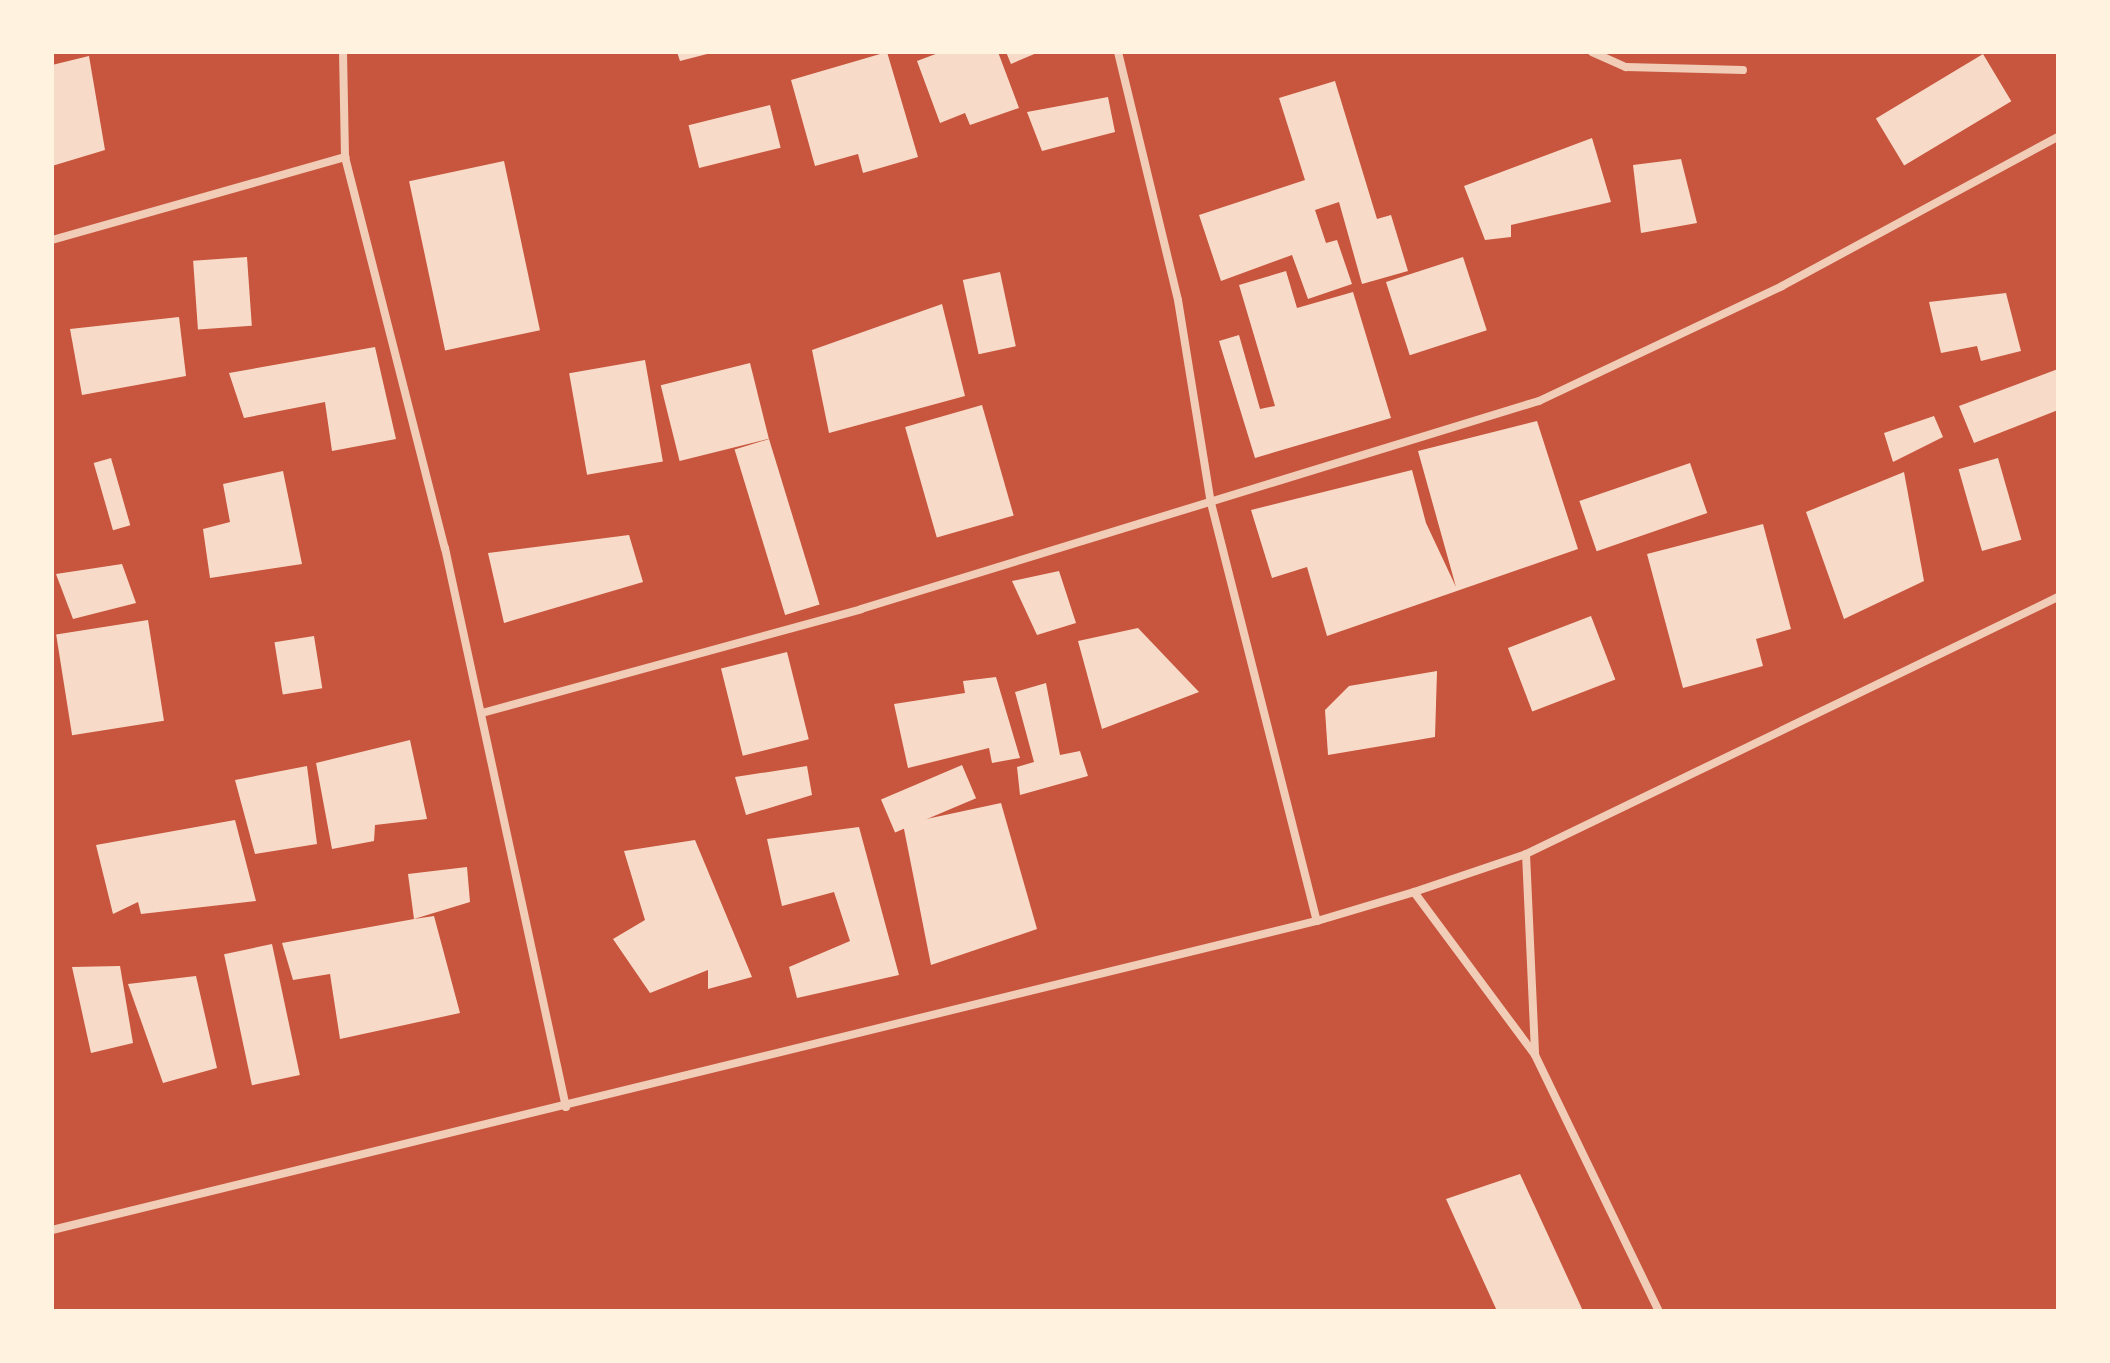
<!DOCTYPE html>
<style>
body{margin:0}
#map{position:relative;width:2110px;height:1363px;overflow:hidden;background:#c8553d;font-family:Ubuntu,sans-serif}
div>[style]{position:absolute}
.building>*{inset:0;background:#f7dbc8;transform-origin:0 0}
.minor>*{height:8px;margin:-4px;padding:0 4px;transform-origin:4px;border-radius:4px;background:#f1ccb7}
span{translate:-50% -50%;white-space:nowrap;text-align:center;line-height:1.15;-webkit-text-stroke:8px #fff3e0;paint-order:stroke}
.frame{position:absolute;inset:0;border:54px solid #fff3e0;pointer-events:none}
</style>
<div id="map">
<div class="building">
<i style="clip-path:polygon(677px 52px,711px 52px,711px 53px,680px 61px)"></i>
<i style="clip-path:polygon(887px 52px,918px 157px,863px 173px,858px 154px,815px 166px,791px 80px)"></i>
<i style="clip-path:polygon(941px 52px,998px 52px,1019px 108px,970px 125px,965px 113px,940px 123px,917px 61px)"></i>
<i style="clip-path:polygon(1006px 52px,1039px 52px,1011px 64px)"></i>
<i style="left:1983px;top:54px;width:55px;height:125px;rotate:59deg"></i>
<i style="clip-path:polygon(89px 56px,105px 150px,52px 166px,52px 65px)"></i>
<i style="clip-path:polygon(1335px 81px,1377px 219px,1391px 215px,1408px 271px,1362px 284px,1339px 202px,1315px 210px,1326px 243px,1337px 240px,1352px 284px,1308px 299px,1292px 255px,1221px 281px,1199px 215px,1305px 180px,1279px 98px)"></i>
<i style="clip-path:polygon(1108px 97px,1115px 132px,1042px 151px,1027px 112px)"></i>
<i style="left:770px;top:105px;width:44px;height:84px;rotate:76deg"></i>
<i style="clip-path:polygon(1592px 138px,1611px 202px,1511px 225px,1511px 237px,1485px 240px,1464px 186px)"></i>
<i style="clip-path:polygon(1681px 159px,1697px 223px,1641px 233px,1633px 165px)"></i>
<i style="left:504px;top:161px;width:173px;height:97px;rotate:78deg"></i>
<i style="left:247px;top:257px;width:69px;height:54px;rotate:86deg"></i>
<i style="left:1463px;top:257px;width:77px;height:81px;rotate:72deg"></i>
<i style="clip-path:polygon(1286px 271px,1297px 308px,1353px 292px,1391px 418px,1255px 458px,1219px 341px,1239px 335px,1260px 409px,1275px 406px,1239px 285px)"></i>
<i style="left:1000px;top:272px;width:76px;height:38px;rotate:78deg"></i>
<i style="clip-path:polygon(2006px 293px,2021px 351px,1981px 361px,1977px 346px,1941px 353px,1929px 302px)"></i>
<i style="clip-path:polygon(942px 304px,965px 396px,829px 433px,812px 350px)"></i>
<i style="clip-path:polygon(179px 317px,186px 376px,82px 395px,70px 329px)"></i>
<i style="clip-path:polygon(375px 347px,396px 439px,332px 451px,325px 402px,244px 418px,229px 373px)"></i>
<i style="left:645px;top:360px;width:103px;height:77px;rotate:80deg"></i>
<i style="left:750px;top:363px;width:78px;height:92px;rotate:76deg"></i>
<i style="clip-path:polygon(2058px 369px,2058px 410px,1974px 443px,1959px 406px)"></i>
<i style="left:982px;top:405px;width:115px;height:80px;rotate:74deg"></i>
<i style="clip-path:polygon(1934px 416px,1943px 437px,1893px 462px,1884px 433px)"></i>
<i style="clip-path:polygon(1537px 421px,1578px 549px,1327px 636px,1307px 567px,1272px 578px,1251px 510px,1412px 470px,1426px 523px,1456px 587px,1418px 451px)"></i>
<i style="left:769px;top:439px;width:173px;height:36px;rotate:73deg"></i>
<i style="left:111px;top:458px;width:70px;height:18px;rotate:74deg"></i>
<i style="left:1998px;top:458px;width:85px;height:41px;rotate:74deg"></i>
<i style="left:1690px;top:463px;width:53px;height:117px;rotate:71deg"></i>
<i style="clip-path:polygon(283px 471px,302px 564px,210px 578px,203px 529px,230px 522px,223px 484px)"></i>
<i style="clip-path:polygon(1904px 472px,1924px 581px,1844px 619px,1806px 512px)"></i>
<i style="clip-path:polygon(1763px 524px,1791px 629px,1756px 639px,1763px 666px,1683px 688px,1647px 554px)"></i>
<i style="clip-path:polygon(629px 535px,643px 582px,504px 623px,488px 553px)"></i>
<i style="clip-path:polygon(122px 564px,136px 603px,73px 619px,56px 574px)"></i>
<i style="clip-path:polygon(1059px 571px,1076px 623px,1037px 635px,1012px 581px)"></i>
<i style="left:1591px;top:616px;width:68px;height:89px;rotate:69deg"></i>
<i style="left:148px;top:620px;width:102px;height:93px;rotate:81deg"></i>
<i style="clip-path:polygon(1138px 628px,1199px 692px,1102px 729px,1078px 641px)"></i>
<i style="left:314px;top:636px;width:53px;height:40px;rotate:81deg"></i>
<i style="left:787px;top:652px;width:90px;height:68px;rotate:76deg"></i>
<i style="clip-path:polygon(1437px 671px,1435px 737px,1328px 755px,1325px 710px,1349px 686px)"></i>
<i style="clip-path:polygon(996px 677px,1020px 758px,992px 763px,989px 748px,908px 768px,894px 704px,965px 693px,963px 681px)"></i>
<i style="clip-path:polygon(1046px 683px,1060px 755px,1080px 751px,1088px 776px,1020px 795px,1017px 767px,1034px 762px,1015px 692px)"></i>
<i style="clip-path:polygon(410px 740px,427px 819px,375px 825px,374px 841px,332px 849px,316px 763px)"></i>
<i style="left:962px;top:765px;width:36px;height:88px;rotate:67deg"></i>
<i style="clip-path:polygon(307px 766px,317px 844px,255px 854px,235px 780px)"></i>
<i style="clip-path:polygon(807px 766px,812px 795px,746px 815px,735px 777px)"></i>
<i style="clip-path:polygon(1001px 803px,1037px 929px,931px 965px,903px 824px)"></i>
<i style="clip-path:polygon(235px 820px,256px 901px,141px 914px,138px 902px,113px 914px,96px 845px)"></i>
<i style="clip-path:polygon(859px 827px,899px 975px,797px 998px,789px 967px,850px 941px,834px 892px,782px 906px,767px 839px)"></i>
<i style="clip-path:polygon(695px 840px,752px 977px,708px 989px,708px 970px,650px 993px,613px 939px,645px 920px,624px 851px)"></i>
<i style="clip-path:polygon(467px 867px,470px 902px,414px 919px,434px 916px,460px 1013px,340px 1039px,330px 974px,293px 980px,282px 943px,414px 919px,408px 874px)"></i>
<i style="left:272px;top:944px;width:134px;height:49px;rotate:78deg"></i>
<i style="clip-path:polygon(120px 966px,133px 1043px,91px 1053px,72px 967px)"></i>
<i style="clip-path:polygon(196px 976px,217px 1068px,163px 1083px,128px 984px)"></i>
<i style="clip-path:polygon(1520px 1174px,1583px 1311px,1497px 1311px,1446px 1199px)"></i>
</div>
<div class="minor">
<i style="left:343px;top:52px;width:105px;rotate:88.9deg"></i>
<i style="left:345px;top:157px;width:404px;rotate:75.7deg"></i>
<i style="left:445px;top:548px;width:572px;rotate:77.79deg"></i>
<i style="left:1118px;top:52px;width:255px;rotate:76.4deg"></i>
<i style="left:1178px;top:300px;width:206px;rotate:80.8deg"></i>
<i style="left:1211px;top:503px;width:431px;rotate:75.8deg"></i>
<i style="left:1592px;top:52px;width:37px;rotate:24deg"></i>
<i style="left:1626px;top:67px;width:117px;rotate:1.5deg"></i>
<i style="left:52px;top:240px;width:305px;rotate:-15.8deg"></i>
<i style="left:482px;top:713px;width:393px;rotate:-15.3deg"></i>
<i style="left:861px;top:609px;width:709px;rotate:-17.06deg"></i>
<i style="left:1539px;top:401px;width:269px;rotate:-25.3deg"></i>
<i style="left:1782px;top:286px;width:314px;rotate:-28.4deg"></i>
<i style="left:1526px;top:854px;width:201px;rotate:87.4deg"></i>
<i style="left:1414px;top:892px;width:203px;rotate:53.4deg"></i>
<i style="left:1535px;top:1055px;width:284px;rotate:64.2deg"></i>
<i style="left:52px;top:1230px;width:1302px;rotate:-13.73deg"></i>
<i style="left:1317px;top:921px;width:101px;rotate:-16.6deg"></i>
<i style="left:1414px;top:892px;width:118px;rotate:-18.7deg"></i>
<i style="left:1526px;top:854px;width:591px;rotate:-25.78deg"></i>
</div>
<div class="frame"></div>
</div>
